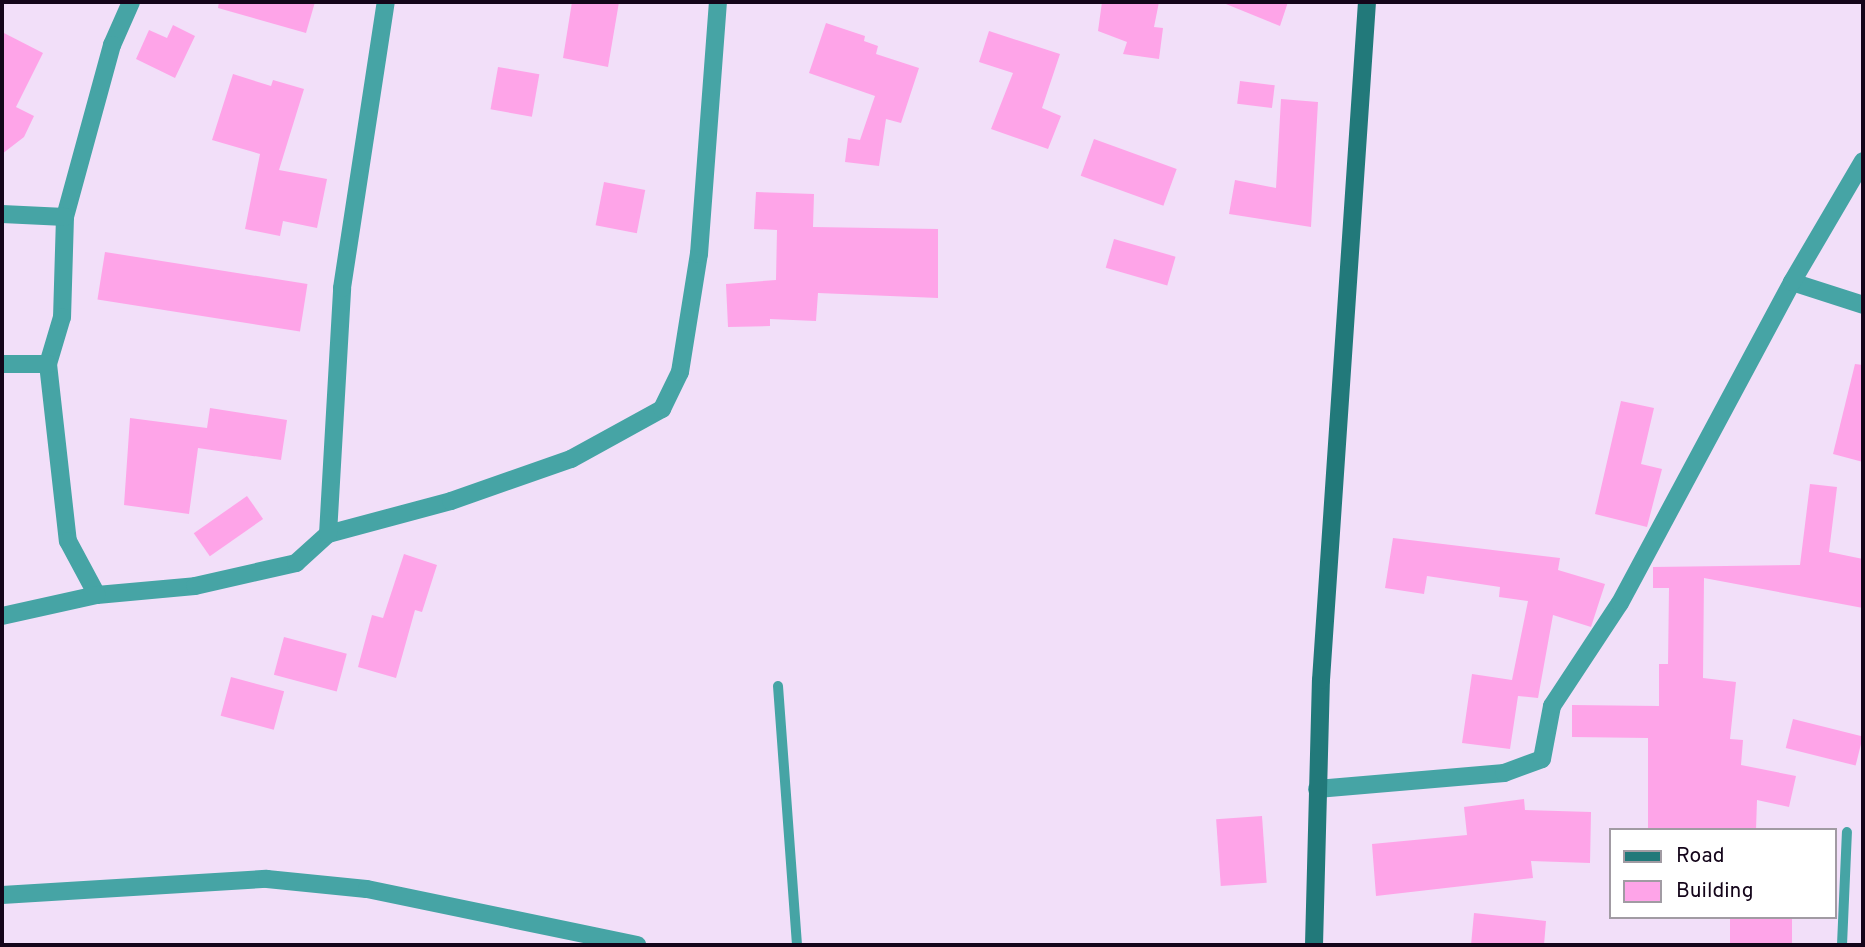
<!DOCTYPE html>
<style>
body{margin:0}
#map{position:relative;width:1865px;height:947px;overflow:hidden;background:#f2dff9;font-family:Overpass,sans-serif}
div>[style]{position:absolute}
.building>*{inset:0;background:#fea4e8;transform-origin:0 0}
.lane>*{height:10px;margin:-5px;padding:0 5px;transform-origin:5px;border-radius:5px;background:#46a4a5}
.street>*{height:18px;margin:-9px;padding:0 9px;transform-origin:9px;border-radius:9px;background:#46a4a5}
.secondary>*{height:18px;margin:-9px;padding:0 9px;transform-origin:9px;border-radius:9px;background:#22797a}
span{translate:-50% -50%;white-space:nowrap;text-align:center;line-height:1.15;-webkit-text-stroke:5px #fff;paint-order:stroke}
.frame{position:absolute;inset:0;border:4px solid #14051a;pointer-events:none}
.legend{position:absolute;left:1609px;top:828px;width:228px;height:91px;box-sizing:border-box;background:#fff;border:2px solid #a19ba3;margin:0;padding:9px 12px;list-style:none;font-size:21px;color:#14051a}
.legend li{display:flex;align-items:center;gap:14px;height:35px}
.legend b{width:35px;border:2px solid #a19ba3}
</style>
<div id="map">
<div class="building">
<i style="clip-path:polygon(219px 2px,315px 2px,306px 33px,218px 8px)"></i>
<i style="clip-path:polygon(572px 2px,619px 2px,608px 67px,563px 58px)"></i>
<i style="clip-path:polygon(1102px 2px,1159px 2px,1154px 27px,1163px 28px,1159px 59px,1123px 54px,1127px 42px,1098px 31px)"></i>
<i style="clip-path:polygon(1221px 2px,1288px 2px,1280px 26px)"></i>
<i style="clip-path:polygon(826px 23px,865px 36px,864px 41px,878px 46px,876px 54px,919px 68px,901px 123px,886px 119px,879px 166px,845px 162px,848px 138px,860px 140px,875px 96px,809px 73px)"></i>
<i style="clip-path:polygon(173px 25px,195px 36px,175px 78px,136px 59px,149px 30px,167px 38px)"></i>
<i style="clip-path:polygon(989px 31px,1060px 54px,1042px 108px,1061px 116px,1048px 149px,991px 129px,1013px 73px,979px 62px)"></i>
<i style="clip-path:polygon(2px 32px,43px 53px,16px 107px,34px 116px,24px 137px,2px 154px)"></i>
<i style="left:498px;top:67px;width:42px;height:43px;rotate:10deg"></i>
<i style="clip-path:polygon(233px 74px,271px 86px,273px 80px,304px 89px,279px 170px,327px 179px,317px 228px,283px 221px,280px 236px,245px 229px,260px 154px,212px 140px)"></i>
<i style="left:1240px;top:81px;width:35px;height:23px;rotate:7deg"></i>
<i style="clip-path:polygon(1281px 99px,1318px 102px,1311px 227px,1229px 214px,1235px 180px,1276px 188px)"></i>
<i style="left:1094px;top:139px;width:88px;height:39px;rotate:20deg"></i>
<i style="left:604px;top:182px;width:42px;height:44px;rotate:11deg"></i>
<i style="clip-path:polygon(756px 192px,814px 194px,813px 227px,938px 229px,938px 298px,818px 293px,816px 321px,770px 319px,770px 326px,728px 327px,726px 284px,776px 280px,777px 230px,754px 229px)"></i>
<i style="left:1114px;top:239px;width:64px;height:30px;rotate:16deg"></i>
<i style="left:105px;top:252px;width:205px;height:48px;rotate:9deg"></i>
<i style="clip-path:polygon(1855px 364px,1863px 365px,1863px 462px,1833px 454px)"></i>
<i style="clip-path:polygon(1621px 401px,1654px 408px,1641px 464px,1662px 469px,1647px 527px,1595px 514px)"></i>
<i style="clip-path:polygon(210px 408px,287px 420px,281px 460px,198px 448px,189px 514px,124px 505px,130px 418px,207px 428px)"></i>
<i style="clip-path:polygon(1810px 484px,1837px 487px,1829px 552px,1863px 559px,1863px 608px,1704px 578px,1703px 678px,1736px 682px,1730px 739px,1743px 740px,1741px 765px,1796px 776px,1789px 807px,1757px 800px,1756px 830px,1648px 830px,1648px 738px,1572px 737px,1572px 705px,1659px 706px,1659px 664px,1668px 664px,1669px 588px,1653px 588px,1653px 567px,1800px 565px)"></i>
<i style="left:247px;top:496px;width:28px;height:65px;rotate:55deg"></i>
<i style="clip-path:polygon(1393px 538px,1560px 558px,1558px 570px,1605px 584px,1591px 627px,1553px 615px,1538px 698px,1518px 696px,1510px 749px,1462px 743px,1472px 674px,1512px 680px,1528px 601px,1499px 597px,1500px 587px,1427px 576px,1424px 594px,1385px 588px)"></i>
<i style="clip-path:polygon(404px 554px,437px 565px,422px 612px,415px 610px,396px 678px,358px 667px,372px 615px,383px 618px)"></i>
<i style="left:284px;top:637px;width:65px;height:39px;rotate:15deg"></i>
<i style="left:231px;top:677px;width:55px;height:40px;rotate:15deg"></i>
<i style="left:1793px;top:719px;width:72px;height:30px;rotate:14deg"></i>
<i style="clip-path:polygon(1524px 799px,1525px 810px,1591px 812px,1590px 863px,1531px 861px,1533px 878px,1376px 896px,1372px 844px,1467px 835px,1464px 807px)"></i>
<i style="left:1262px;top:816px;width:67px;height:46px;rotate:86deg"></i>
<i style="clip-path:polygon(1474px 913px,1546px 921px,1544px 945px,1471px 945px)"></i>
<i style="left:1730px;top:917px;width:62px;height:28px"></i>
</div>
<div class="lane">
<i style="left:778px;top:686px;width:260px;rotate:85.8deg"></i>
<i style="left:1842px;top:945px;width:113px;rotate:-87.5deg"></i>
</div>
<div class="street">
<i style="left:131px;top:2px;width:47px;rotate:113.8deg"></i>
<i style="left:112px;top:45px;width:178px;rotate:105.3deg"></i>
<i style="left:65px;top:217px;width:100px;rotate:91.7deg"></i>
<i style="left:62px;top:317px;width:49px;rotate:106.6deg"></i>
<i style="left:48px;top:364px;width:178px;rotate:83.6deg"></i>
<i style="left:68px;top:541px;width:61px;rotate:61.8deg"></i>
<i style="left:97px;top:595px;width:98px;rotate:-5.2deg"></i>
<i style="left:195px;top:586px;width:104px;rotate:-12.8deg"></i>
<i style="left:296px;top:563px;width:43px;rotate:-42.2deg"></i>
<i style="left:328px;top:534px;width:127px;rotate:-15deg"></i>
<i style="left:451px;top:501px;width:127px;rotate:-19.3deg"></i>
<i style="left:571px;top:459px;width:104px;rotate:-28.8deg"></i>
<i style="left:662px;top:409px;width:41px;rotate:-64.1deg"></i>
<i style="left:680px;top:372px;width:120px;rotate:-80.9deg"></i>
<i style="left:699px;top:254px;width:253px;rotate:-85.7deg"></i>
<i style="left:2px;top:214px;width:63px;rotate:2.7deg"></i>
<i style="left:1792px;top:282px;width:75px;rotate:17.9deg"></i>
<i style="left:2px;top:364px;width:46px"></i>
<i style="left:328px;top:534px;width:246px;rotate:-86.7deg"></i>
<i style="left:342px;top:288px;width:289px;rotate:-81.3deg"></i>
<i style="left:2px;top:616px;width:97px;rotate:-12.5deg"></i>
<i style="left:1317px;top:789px;width:188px;rotate:-4.9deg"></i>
<i style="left:1504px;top:773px;width:40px;rotate:-20.2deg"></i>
<i style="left:1542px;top:759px;width:54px;rotate:-79.3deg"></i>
<i style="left:1552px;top:706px;width:123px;rotate:-56.6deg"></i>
<i style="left:1620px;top:603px;width:364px;rotate:-61.8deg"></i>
<i style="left:1792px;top:282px;width:140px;rotate:-59.6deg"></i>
<i style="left:2px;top:895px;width:265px;rotate:-3.5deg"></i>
<i style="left:267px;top:879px;width:100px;rotate:5.7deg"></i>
<i style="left:367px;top:889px;width:276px;rotate:11.7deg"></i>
</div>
<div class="secondary">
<i style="left:1314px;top:945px;width:265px;rotate:-88.5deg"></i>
<i style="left:1321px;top:680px;width:680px;rotate:-86.12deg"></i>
</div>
<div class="frame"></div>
<ul class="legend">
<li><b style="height:9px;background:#22797a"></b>Road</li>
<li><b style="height:19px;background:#fea4e8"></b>Building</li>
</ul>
</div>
